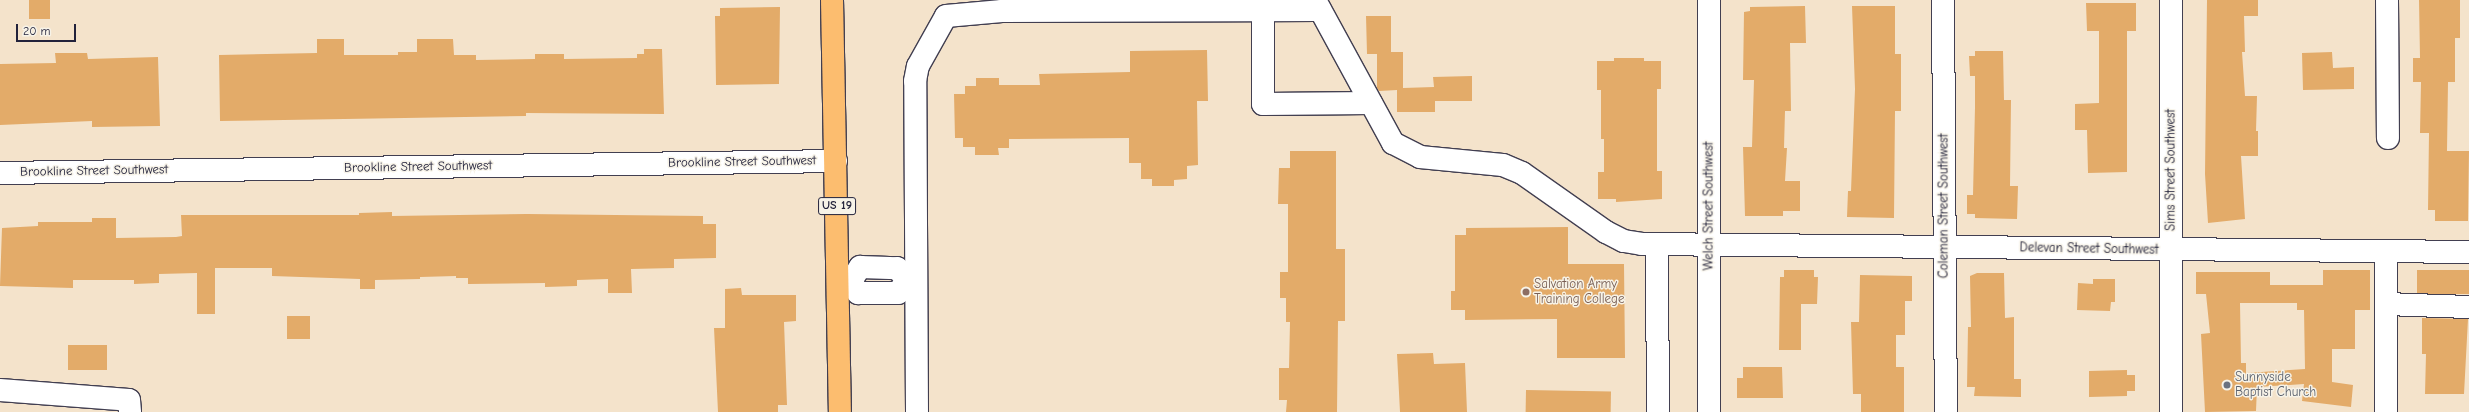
<!DOCTYPE html>
<style>
body{margin:0}
#map{position:relative;width:2469px;height:412px;overflow:hidden;background:#f4e3cb;font-family:"Comic Neue",sans-serif}
div>[style]{position:absolute}
.building>*{inset:0;background:#e3ab69;transform-origin:0 0}
.roads{filter:drop-shadow(1px 0 #423f51) drop-shadow(-1px 0 #423f51) drop-shadow(0 1px #423f51) drop-shadow(0 -1px #423f51)}
.minor>*{height:22px;margin:-11px;padding:0 11px;transform-origin:11px;border-radius:11px;background:#fff}
.major>*{height:22px;margin:-11px;padding:0 11px;transform-origin:11px;border-radius:11px;background:#fcbd6f}
.dots>*{width:11px;height:11px;translate:-50% -50%;box-sizing:border-box;border:2px solid #f7f3e8;border-radius:50%}
span{translate:-50% -50%;white-space:nowrap;text-align:center;line-height:1.15;-webkit-text-stroke:3px #f7f3e8;paint-order:stroke}
.shield-label span{padding:1px 3px;background:#f7f3e8;border:1px solid;border-radius:3px;-webkit-text-stroke-width:0}
.shield-label{font-size:12px;color:#22223b;font-weight:700}
.street-label{font-size:13px;color:#22223b}
.education-label{font-size:13px;color:#785e54}
.left{translate:0 -50%;text-align:left}
.worship-label{font-size:13px;color:#5b616d}
.scale{position:absolute;left:16px;top:24px;width:60px;height:18px;box-sizing:border-box;border:2px solid #22223b;border-top:0;padding-left:5px;font-size:12px;line-height:14px;white-space:nowrap;color:#22223b;-webkit-text-stroke:3px #f7f3e8;paint-order:stroke}
</style>
<div id="map">
<div class="building">
<i style="left:29px;top:0;width:21px;height:19px"></i>
<i style="clip-path:polygon(2207px 0,2258px 0,2258px 16px,2244px 16px,2245px 52px,2242px 52px,2245px 96px,2257px 96px,2256px 131px,2258px 131px,2258px 156px,2241px 156px,2245px 219px,2208px 223px,2205px 174px)"></i>
<i style="clip-path:polygon(2419px 0,2460px 0,2460px 38px,2455px 38px,2455px 82px,2448px 82px,2447px 151px,2469px 151px,2468px 221px,2435px 221px,2435px 210px,2428px 210px,2429px 133px,2420px 133px,2421px 82px,2413px 82px,2413px 58px,2420px 58px)"></i>
<i style="clip-path:polygon(2086px 3px,2136px 3px,2136px 31px,2127px 31px,2127px 172px,2088px 173px,2087px 130px,2075px 130px,2075px 104px,2099px 103px,2099px 31px,2087px 31px)"></i>
<i style="clip-path:polygon(1805px 6px,1806px 43px,1790px 43px,1791px 111px,1785px 111px,1784px 148px,1787px 148px,1785px 181px,1800px 181px,1800px 211px,1783px 211px,1783px 216px,1745px 216px,1743px 147px,1752px 147px,1754px 80px,1743px 80px,1744px 12px,1750px 11px,1750px 7px)"></i>
<i style="clip-path:polygon(1852px 6px,1895px 6px,1895px 54px,1901px 54px,1901px 111px,1895px 111px,1894px 218px,1847px 217px,1848px 191px,1851px 191px,1855px 89px)"></i>
<i style="clip-path:polygon(780px 7px,779px 84px,716px 85px,715px 16px,720px 16px,720px 8px)"></i>
<i style="clip-path:polygon(1366px 16px,1391px 16px,1391px 52px,1403px 52px,1403px 88px,1434px 87px,1433px 77px,1472px 76px,1472px 101px,1435px 101px,1435px 112px,1397px 112px,1397px 90px,1379px 91px,1377px 88px,1377px 54px,1367px 54px)"></i>
<i style="clip-path:polygon(317px 39px,344px 39px,344px 55px,398px 55px,398px 52px,417px 52px,417px 39px,453px 39px,454px 55px,476px 55px,476px 60px,535px 59px,535px 54px,564px 54px,564px 59px,637px 58px,637px 54px,644px 54px,644px 49px,662px 49px,664px 114px,526px 113px,526px 116px,220px 121px,219px 55px,317px 53px)"></i>
<i style="clip-path:polygon(1207px 50px,1208px 101px,1197px 101px,1198px 165px,1187px 166px,1187px 179px,1174px 180px,1174px 186px,1152px 186px,1152px 179px,1141px 179px,1141px 163px,1129px 163px,1129px 138px,1009px 139px,1009px 148px,998px 148px,999px 155px,975px 155px,975px 147px,963px 147px,963px 138px,955px 138px,954px 94px,965px 94px,965px 86px,976px 86px,976px 78px,999px 78px,999px 85px,1040px 85px,1039px 74px,1130px 72px,1130px 51px)"></i>
<i style="clip-path:polygon(1975px 51px,2003px 51px,2004px 100px,2011px 100px,2010px 186px,2018px 186px,2017px 219px,1975px 218px,1975px 214px,1967px 214px,1967px 195px,1973px 195px,1975px 107px,1975px 76px,1970px 76px,1969px 56px,1975px 56px)"></i>
<i style="clip-path:polygon(2332px 52px,2333px 68px,2354px 67px,2354px 89px,2303px 90px,2302px 53px)"></i>
<i style="clip-path:polygon(55px 53px,87px 53px,88px 59px,158px 57px,160px 126px,92px 127px,92px 121px,0 125px,0 64px,56px 63px)"></i>
<i style="clip-path:polygon(1614px 58px,1644px 58px,1644px 61px,1661px 61px,1661px 89px,1657px 89px,1657px 171px,1662px 171px,1662px 199px,1616px 202px,1616px 199px,1598px 199px,1598px 172px,1604px 172px,1604px 139px,1601px 139px,1601px 90px,1597px 90px,1597px 61px,1614px 61px)"></i>
<i style="clip-path:polygon(1290px 151px,1336px 151px,1336px 249px,1345px 249px,1345px 321px,1338px 321px,1337px 412px,1286px 412px,1287px 400px,1279px 400px,1279px 368px,1289px 368px,1290px 322px,1286px 322px,1286px 298px,1280px 298px,1280px 272px,1288px 272px,1288px 204px,1278px 204px,1279px 168px,1290px 168px)"></i>
<i style="clip-path:polygon(392px 212px,392px 216px,527px 214px,703px 216px,703px 224px,716px 224px,716px 258px,674px 259px,674px 268px,631px 269px,632px 293px,608px 293px,608px 279px,577px 280px,577px 286px,545px 287px,545px 283px,468px 284px,468px 278px,456px 278px,456px 276px,420px 277px,420px 279px,375px 280px,375px 289px,360px 289px,360px 279px,272px 276px,272px 268px,215px 268px,215px 314px,197px 314px,197px 273px,159px 274px,159px 283px,134px 284px,134px 280px,73px 280px,73px 288px,0 286px,2px 228px,38px 226px,38px 222px,92px 222px,92px 218px,116px 218px,116px 238px,176px 237px,182px 236px,181px 215px,359px 215px,359px 213px)"></i>
<i style="clip-path:polygon(1568px 227px,1568px 264px,1624px 264px,1625px 358px,1557px 358px,1557px 319px,1465px 320px,1465px 310px,1451px 310px,1451px 291px,1455px 291px,1455px 235px,1466px 235px,1466px 228px)"></i>
<i style="clip-path:polygon(1784px 270px,1814px 270px,1814px 277px,1818px 277px,1817px 304px,1801px 304px,1801px 350px,1779px 350px,1780px 277px,1784px 277px)"></i>
<i style="clip-path:polygon(evenodd,2323px 270px,2370px 270px,2370px 310px,2355px 310px,2355px 349px,2332px 349px,2332px 382px,2353px 385px,2351px 407px,2302px 401px,2304px 384px,2257px 387px,2256px 411px,2205px 412px,2201px 334px,2210px 333px,2206px 294px,2196px 294px,2196px 272px,2270px 272px,2270px 285px,2323px 285px,2323px 270px,2240px 303px,2297px 303px,2297px 310px,2304px 310px,2305px 369px,2246px 373px,2246px 363px,2241px 363px,2240px 303px)"></i>
<i style="left:2469px;top:270px;width:24px;height:52px;rotate:90deg"></i>
<i style="clip-path:polygon(1977px 273px,2004px 273px,2005px 318px,2014px 317px,2014px 379px,2021px 379px,2021px 397px,1974px 396px,1975px 387px,1967px 387px,1968px 327px,1971px 327px,1970px 276px)"></i>
<i style="clip-path:polygon(1860px 275px,1912px 276px,1912px 301px,1905px 301px,1905px 335px,1896px 335px,1896px 367px,1904px 367px,1904px 412px,1861px 412px,1861px 394px,1853px 394px,1851px 322px,1859px 322px)"></i>
<i style="clip-path:polygon(2093px 279px,2115px 279px,2115px 302px,2111px 302px,2110px 311px,2077px 310px,2078px 283px,2093px 284px)"></i>
<i style="clip-path:polygon(741px 288px,742px 295px,796px 295px,796px 321px,784px 322px,787px 405px,778px 405px,778px 412px,718px 412px,714px 328px,725px 328px,725px 289px)"></i>
<i style="left:287px;top:316px;width:23px;height:23px"></i>
<i style="clip-path:polygon(2422px 318px,2468px 319px,2464px 394px,2425px 394px,2426px 354px,2422px 354px)"></i>
<i style="left:68px;top:345px;width:39px;height:25px"></i>
<i style="clip-path:polygon(1433px 353px,1434px 364px,1465px 363px,1467px 412px,1400px 412px,1397px 354px)"></i>
<i style="clip-path:polygon(1743px 367px,1782px 367px,1783px 398px,1737px 398px,1737px 378px,1743px 378px)"></i>
<i style="clip-path:polygon(2127px 370px,2127px 375px,2135px 375px,2135px 391px,2127px 391px,2127px 396px,2089px 397px,2089px 371px)"></i>
<i style="left:1526px;top:390px;width:85px;height:22px;rotate:1deg"></i>
</div>
<div class="roads">
<div class="minor">
<i style="left:1315px;top:0;width:163px;rotate:61.4deg"></i>
<i style="left:1393px;top:143px;width:30px;rotate:27deg"></i>
<i style="left:1420px;top:157px;width:83px;rotate:5.5deg"></i>
<i style="left:1503px;top:165px;width:21px;rotate:23deg"></i>
<i style="left:1522px;top:173px;width:103px;rotate:35.1deg"></i>
<i style="left:1606px;top:232px;width:20px;rotate:27deg"></i>
<i style="left:1624px;top:241px;width:18px;rotate:9deg"></i>
<i style="left:1642px;top:244px;width:827px;rotate:0.55deg"></i>
<i style="left:1709px;top:0;width:412px;rotate:90deg"></i>
<i style="left:1943px;top:0;width:412px;rotate:89.6deg"></i>
<i style="left:2171px;top:0;width:412px;rotate:90deg"></i>
<i style="left:2387px;top:0;width:138px;rotate:89.6deg"></i>
<i style="left:1263px;top:10px;width:94px;rotate:90deg"></i>
<i style="left:1263px;top:104px;width:108px;rotate:-0.5deg"></i>
<i style="left:0;top:173px;width:836px;rotate:-0.82deg"></i>
<i style="left:1657px;top:244px;width:168px;rotate:89.7deg"></i>
<i style="left:2386px;top:252px;width:160px;rotate:90deg"></i>
<i style="left:851px;top:281px;width:14px;rotate:60deg"></i>
<i style="left:858px;top:293px;width:40px"></i>
<i style="left:898px;top:293px;width:16px;rotate:-55deg"></i>
<i style="left:851px;top:281px;width:17px;rotate:-57deg"></i>
<i style="left:860px;top:267px;width:37px;rotate:2deg"></i>
<i style="left:897px;top:268px;width:16px;rotate:50deg"></i>
<i style="left:2386px;top:304px;width:83px;rotate:2.1deg"></i>
<i style="left:0;top:390px;width:129px;rotate:4.4deg"></i>
<i style="left:129px;top:400px;width:12px;rotate:85deg"></i>
<i style="left:917px;top:412px;width:331px;rotate:-90.3deg"></i>
<i style="left:915px;top:81px;width:15px;rotate:-79deg"></i>
<i style="left:918px;top:66px;width:57px;rotate:-60.8deg"></i>
<i style="left:946px;top:16px;width:56px;rotate:-5.1deg"></i>
<i style="left:1002px;top:11px;width:318px;rotate:-0.2deg"></i>
</div>
<div class="major">
<i style="left:832px;top:0;width:412px;rotate:88.9deg"></i>
</div>
</div>
<div class="dots">
<i style="left:1526px;top:292px;background:#8d6e63"></i>
<i style="left:2227px;top:385px;background:#6b7280"></i>
</div>
<div class="shield-label">
<span style="left:837px;top:206px">US 19</span>
</div>
<div class="street-label">
<span style="left:742px;top:162px;rotate:-1deg">Brookline Street Southwest</span>
<span style="left:418px;top:167px;rotate:-1deg">Brookline Street Southwest</span>
<span style="left:2171px;top:170px;rotate:-90deg">Sims Street Southwest</span>
<span style="left:94px;top:171px;rotate:-1deg">Brookline Street Southwest</span>
<span style="left:1709px;top:206px;rotate:-90deg">Welch Street Southwest</span>
<span style="left:1944px;top:206px;rotate:-90deg">Coleman Street Southwest</span>
<span style="left:2089px;top:249px;rotate:1deg">Delevan Street Southwest</span>
</div>
<div class="education-label">
<span class="left" style="left:1534px;top:292px">Salvation Army<br>Training College</span>
</div>
<div class="worship-label">
<span class="left" style="left:2235px;top:385px">Sunnyside<br>Baptist Church</span>
</div>
<div class="scale">20 m</div>
</div>
